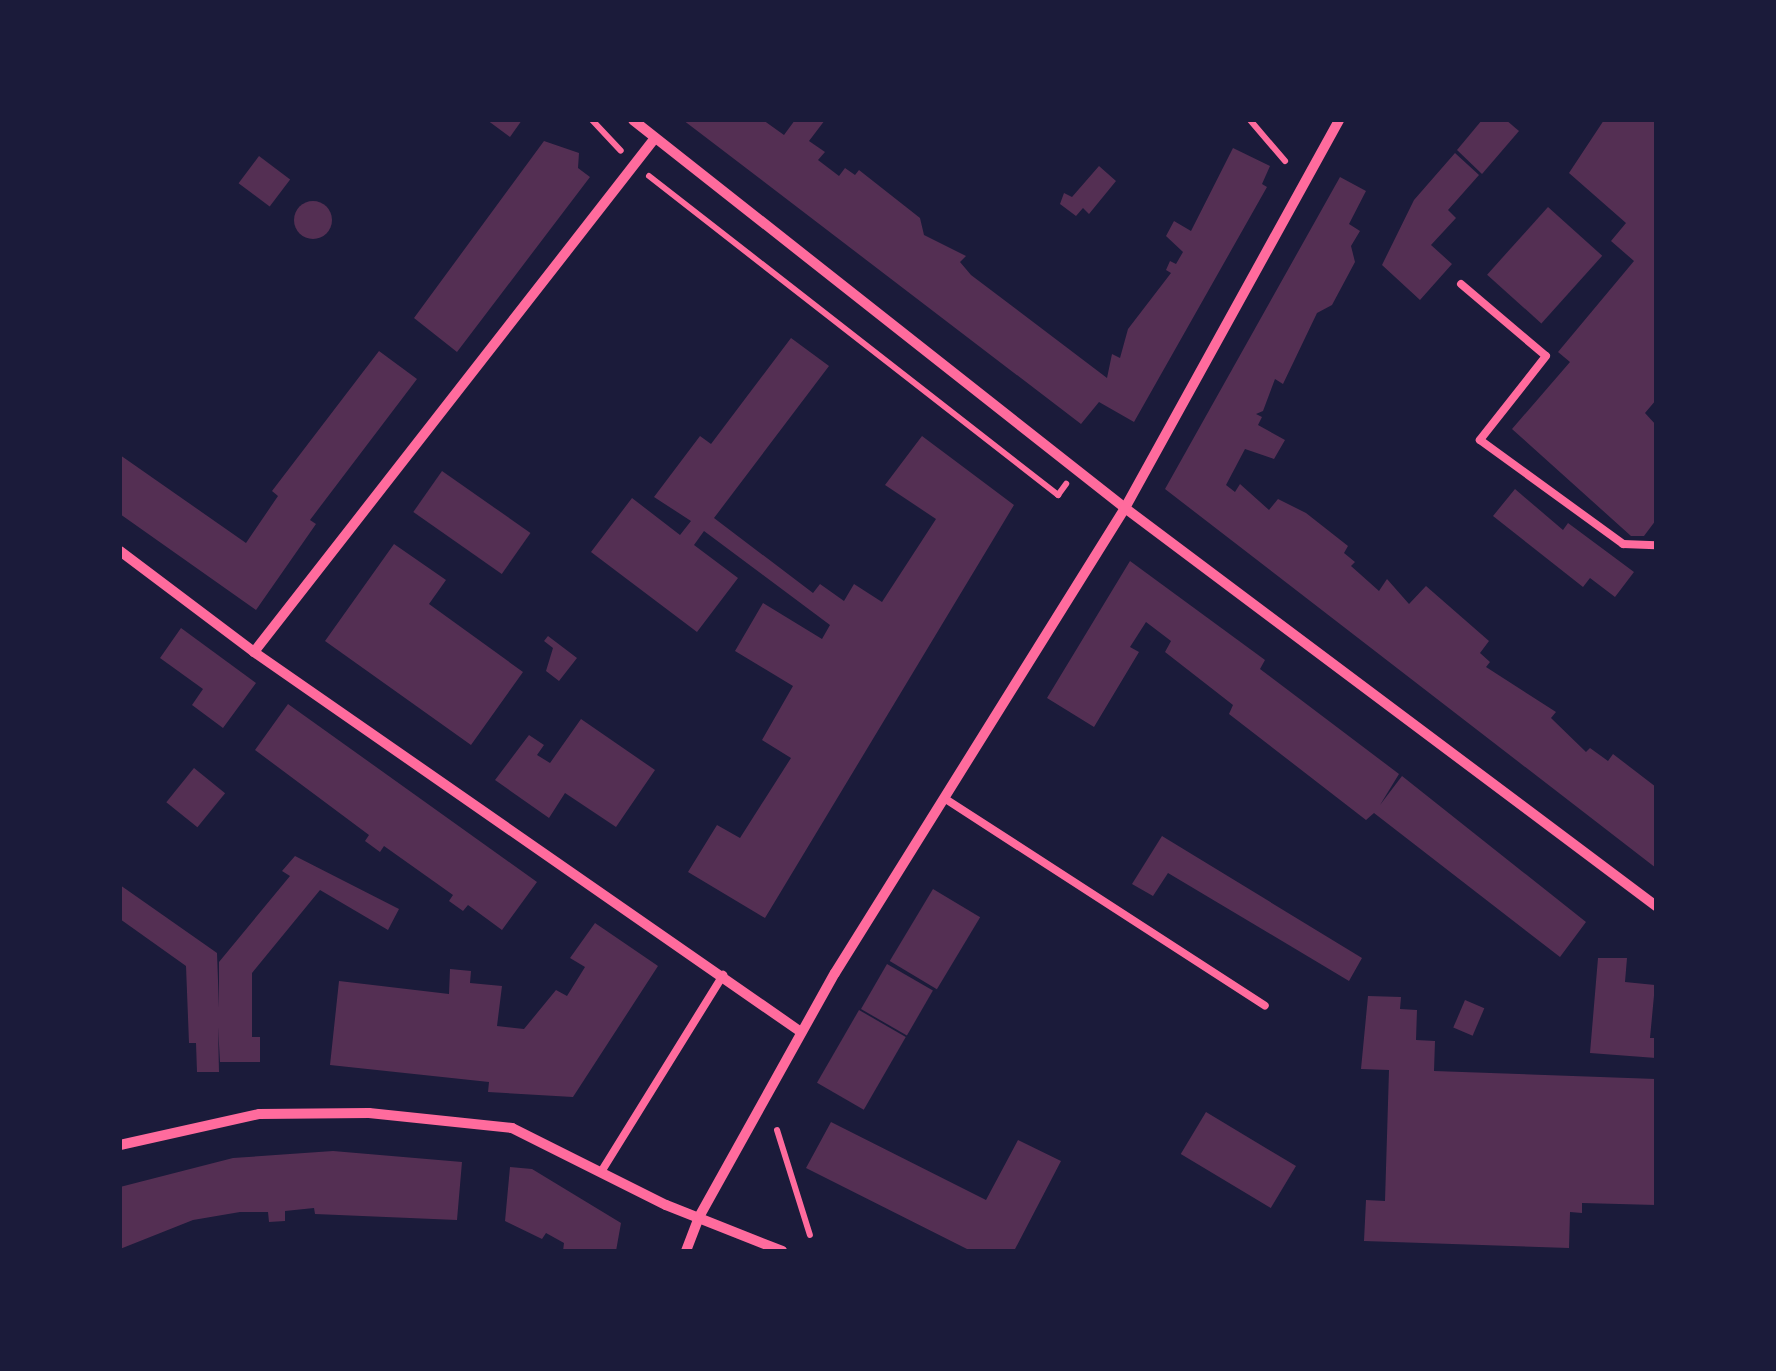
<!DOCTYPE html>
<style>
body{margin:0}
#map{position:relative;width:1776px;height:1371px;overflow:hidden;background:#1b1b3a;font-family:"DM Sans",sans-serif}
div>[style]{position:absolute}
.building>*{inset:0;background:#542f53;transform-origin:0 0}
.round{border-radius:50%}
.path>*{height:6px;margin:-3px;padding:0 3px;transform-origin:3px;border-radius:3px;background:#ff6b9d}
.service>*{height:8px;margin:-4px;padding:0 4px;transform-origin:4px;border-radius:4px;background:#ff6b9d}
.minor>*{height:10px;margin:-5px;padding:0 5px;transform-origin:5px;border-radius:5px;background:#ff6b9d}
span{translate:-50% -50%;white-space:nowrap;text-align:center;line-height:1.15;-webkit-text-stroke:10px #1b1b3a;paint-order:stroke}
.frame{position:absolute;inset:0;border:122px solid #1b1b3a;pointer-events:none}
</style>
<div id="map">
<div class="building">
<i style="clip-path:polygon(487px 120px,522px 120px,510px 137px)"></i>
<i style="clip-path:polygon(683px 120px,763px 120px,784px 135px,795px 120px,825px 120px,809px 141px,825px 152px,818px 160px,839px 176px,845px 168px,855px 175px,859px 170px,920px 218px,924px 235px,966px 256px,960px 262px,971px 275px,1107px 378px,1112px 354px,1120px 358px,1128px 329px,1171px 273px,1166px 270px,1170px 261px,1176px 264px,1183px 252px,1166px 236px,1174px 221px,1191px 231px,1233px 148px,1270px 166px,1262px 184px,1267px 187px,1134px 422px,1099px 402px,1081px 424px)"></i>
<i style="clip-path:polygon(1482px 120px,1506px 120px,1519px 131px,1482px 174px,1457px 150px)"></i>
<i style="clip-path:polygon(1604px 120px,1656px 120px,1656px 400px,1645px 413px,1656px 425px,1656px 520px,1644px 536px,1631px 536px,1512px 429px,1570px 362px,1558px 352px,1634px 261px,1611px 241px,1626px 223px,1569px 173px)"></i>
<i style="clip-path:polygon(544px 141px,579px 153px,578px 168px,590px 177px,457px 352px,414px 318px)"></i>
<i style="clip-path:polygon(1455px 153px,1479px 175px,1448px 210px,1456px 218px,1431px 245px,1452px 264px,1420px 300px,1382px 265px,1414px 200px)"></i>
<i style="left:259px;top:156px;width:39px;height:34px;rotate:37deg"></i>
<i style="clip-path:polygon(1099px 166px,1116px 181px,1089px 214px,1083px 208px,1076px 216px,1060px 204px,1064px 193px,1072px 197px)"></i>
<i style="clip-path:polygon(1340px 177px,1366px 191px,1349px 224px,1360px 231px,1351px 246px,1355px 262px,1332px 305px,1317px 313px,1283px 384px,1275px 379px,1263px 411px,1256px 414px,1262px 417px,1258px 425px,1285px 440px,1274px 459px,1245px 449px,1226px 485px,1235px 492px,1240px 484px,1269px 510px,1278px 499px,1306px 513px,1348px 546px,1344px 553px,1355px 562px,1351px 566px,1379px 591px,1387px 579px,1409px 604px,1426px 586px,1489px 641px,1480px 653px,1490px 662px,1486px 667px,1556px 712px,1551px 718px,1586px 752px,1590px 748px,1608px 761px,1613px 754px,1656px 787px,1656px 868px,1165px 489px)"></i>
<i class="round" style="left:294px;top:201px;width:38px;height:38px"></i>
<i style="left:1548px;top:207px;width:73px;height:91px;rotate:42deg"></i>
<i style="clip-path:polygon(791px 338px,829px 366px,714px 518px,813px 593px,820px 584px,844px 601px,854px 584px,882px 602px,936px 519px,885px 485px,922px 436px,1014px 505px,765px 918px,688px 872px,717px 825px,740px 838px,791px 758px,762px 740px,793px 686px,735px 651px,763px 603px,822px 639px,830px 625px,704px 531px,694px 545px,738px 578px,697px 632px,591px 552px,632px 498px,680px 535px,691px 521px,654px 497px,700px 436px,711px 444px)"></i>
<i style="clip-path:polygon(379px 351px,417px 379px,310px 520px,316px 524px,256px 610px,120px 514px,120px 455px,246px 543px,278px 496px,272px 491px)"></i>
<i style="left:442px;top:471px;width:108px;height:50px;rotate:35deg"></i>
<i style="clip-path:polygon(1515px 489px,1563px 530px,1568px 523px,1634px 572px,1615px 597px,1590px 578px,1583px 587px,1493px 516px)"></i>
<i style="clip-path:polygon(394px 544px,446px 580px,429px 604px,523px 672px,471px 745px,325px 641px)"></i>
<i style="clip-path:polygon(1130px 561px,1265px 660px,1260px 669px,1399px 774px,1380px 805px,1402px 776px,1586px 922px,1560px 957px,1374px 813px,1366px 820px,1229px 714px,1233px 705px,1165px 652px,1171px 641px,1146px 622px,1130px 647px,1139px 652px,1094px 727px,1047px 698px)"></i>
<i style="clip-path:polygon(181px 628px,256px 683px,223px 728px,192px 705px,203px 689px,160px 658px)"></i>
<i style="clip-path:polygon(548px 636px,577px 658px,559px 681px,546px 671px,553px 648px,544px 641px)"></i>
<i style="clip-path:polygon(288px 704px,537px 882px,502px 930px,468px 905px,463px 911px,449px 901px,453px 895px,384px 846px,380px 852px,365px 841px,369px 835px,255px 750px)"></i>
<i style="clip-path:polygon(581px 719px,655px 770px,616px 827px,565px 793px,549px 818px,495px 780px,529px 735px,544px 745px,537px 755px,550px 763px)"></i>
<i style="left:194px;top:768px;width:40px;height:44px;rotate:39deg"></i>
<i style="clip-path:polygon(1162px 836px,1362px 958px,1349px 981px,1168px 873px,1153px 896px,1132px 884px)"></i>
<i style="clip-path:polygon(295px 856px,399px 909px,388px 930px,320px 890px,252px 973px,252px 1037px,260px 1037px,260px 1062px,220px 1062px,218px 1027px,219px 1072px,197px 1072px,196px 1043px,189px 1043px,186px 966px,120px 919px,120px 885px,217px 953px,219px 1008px,219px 962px,290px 876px,282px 871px)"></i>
<i style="left:933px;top:889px;width:55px;height:84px;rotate:31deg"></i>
<i style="clip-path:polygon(595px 923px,658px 966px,573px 1097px,488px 1092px,489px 1082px,330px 1065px,339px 981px,449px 994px,450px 969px,471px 971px,470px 983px,502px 986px,497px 1026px,524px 1029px,556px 990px,567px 996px,585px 967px,570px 958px)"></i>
<i style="clip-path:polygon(1598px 958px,1627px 958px,1625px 982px,1655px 985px,1650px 1038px,1656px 1038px,1656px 1058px,1590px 1053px)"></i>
<i style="left:887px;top:964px;width:53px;height:52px;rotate:30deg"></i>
<i style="clip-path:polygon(1368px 996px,1401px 997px,1400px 1009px,1417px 1010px,1416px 1040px,1435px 1041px,1434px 1071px,1656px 1079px,1656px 1205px,1582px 1203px,1582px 1213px,1570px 1212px,1569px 1248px,1364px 1241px,1366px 1200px,1385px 1201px,1389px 1070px,1361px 1069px)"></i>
<i style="left:1465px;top:1000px;width:21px;height:30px;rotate:23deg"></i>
<i style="left:859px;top:1010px;width:54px;height:84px;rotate:30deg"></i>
<i style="left:1206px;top:1112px;width:105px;height:49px;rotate:31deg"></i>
<i style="clip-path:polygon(831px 1122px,986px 1200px,1018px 1140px,1061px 1161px,1014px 1251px,971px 1251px,806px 1168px)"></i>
<i style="clip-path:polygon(333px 1151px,462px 1162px,457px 1220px,315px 1214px,314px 1208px,285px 1211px,285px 1221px,269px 1222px,268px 1212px,240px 1212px,193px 1220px,120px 1249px,120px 1187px,233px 1158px)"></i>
<i style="clip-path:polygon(510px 1167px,532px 1169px,621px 1223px,616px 1251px,563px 1251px,564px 1243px,546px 1233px,542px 1239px,505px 1221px)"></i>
</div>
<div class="path">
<i style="left:592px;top:120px;width:42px;rotate:46.9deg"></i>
<i style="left:1250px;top:120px;width:54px;rotate:49.5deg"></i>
<i style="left:649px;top:176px;width:519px;rotate:37.95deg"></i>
<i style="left:1058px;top:495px;width:14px;rotate:-54deg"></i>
<i style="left:777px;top:1130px;width:110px;rotate:72.6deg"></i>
</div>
<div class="service">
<i style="left:1461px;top:284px;width:111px;rotate:40.3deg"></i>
<i style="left:1546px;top:356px;width:107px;rotate:128.2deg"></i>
<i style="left:1480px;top:440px;width:177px;rotate:36deg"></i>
<i style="left:1623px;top:544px;width:33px;rotate:2deg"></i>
<i style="left:944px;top:798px;width:382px;rotate:32.9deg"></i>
<i style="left:601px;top:1172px;width:232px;rotate:-58.2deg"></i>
</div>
<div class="minor">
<i style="left:633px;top:120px;width:627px;rotate:38.26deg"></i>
<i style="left:1125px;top:508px;width:664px;rotate:36.85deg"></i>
<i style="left:120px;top:551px;width:168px;rotate:37deg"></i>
<i style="left:254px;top:652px;width:666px;rotate:34.79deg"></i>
<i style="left:254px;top:652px;width:652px;rotate:-52.04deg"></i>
<i style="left:120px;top:1145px;width:142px;rotate:-12.6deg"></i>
<i style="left:259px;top:1114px;width:110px;rotate:-0.5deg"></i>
<i style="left:369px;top:1113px;width:144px;rotate:6deg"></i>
<i style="left:512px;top:1128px;width:172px;rotate:26.6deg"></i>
<i style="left:666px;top:1205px;width:125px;rotate:21.6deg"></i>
<i style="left:686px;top:1251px;width:36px;rotate:-69deg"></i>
<i style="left:699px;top:1217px;width:279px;rotate:-60.9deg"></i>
<i style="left:835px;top:973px;width:548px;rotate:-58.05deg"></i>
<i style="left:1125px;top:508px;width:443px;rotate:-61.1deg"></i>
</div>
<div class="frame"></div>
</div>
